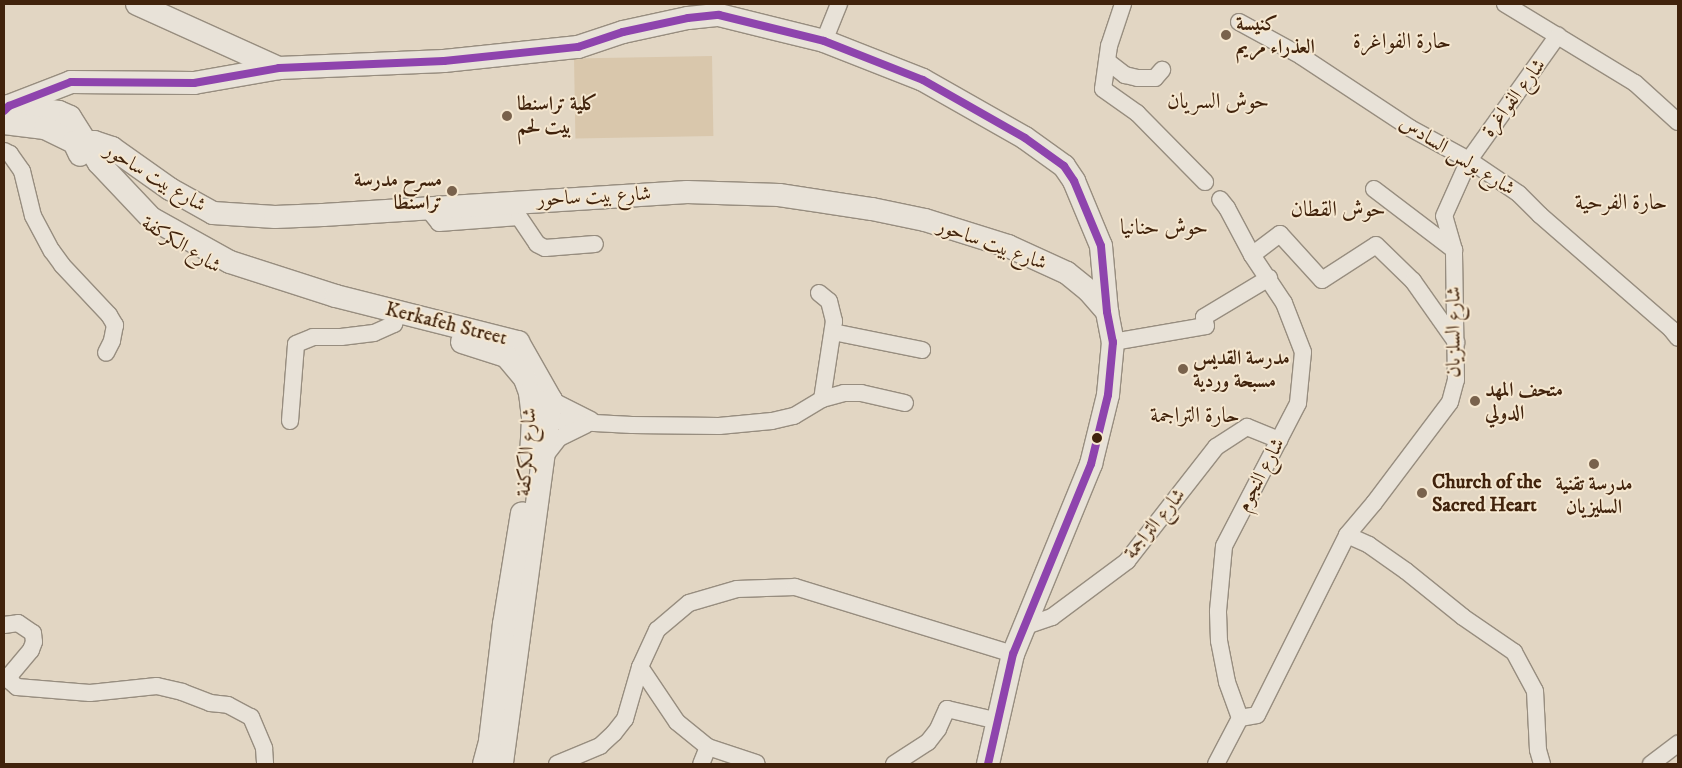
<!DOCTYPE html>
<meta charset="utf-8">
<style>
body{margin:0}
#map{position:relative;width:1682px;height:768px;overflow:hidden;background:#e2d6c3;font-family:"IM FELL DW Pica",Amiri,serif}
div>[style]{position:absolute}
.green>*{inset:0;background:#d9c7ac;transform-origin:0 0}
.roads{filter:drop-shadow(1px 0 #978d7f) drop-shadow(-1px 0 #978d7f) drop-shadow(0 1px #978d7f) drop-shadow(0 -1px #978d7f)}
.street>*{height:16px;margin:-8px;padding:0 8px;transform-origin:8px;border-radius:8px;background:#e8e2d8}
.secondary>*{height:22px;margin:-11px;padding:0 11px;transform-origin:11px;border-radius:11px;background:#e8e2d8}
.bus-1>*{height:8px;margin:-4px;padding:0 4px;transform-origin:4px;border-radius:4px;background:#8e44ad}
.dots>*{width:14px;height:14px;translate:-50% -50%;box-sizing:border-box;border:2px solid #f5e7d0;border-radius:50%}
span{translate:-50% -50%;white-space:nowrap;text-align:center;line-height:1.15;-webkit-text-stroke:4px #f5e7d0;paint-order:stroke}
.poi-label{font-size:20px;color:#41230c;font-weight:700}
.left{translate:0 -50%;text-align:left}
.right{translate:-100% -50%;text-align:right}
.street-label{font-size:20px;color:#41230c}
.quarter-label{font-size:22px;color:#41230c}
.frame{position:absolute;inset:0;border:5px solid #41230c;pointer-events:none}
</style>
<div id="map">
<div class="green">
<i style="left:712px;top:56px;width:80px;height:138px;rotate:89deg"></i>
</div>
<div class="roads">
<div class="street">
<i style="left:1123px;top:4px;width:44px;rotate:108.4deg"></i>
<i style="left:1109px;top:46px;width:43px;rotate:97.9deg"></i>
<i style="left:1103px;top:89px;width:42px;rotate:35.2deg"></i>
<i style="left:1137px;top:113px;width:97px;rotate:45.4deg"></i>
<i style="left:1505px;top:4px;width:152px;rotate:31.3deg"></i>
<i style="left:1635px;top:83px;width:58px;rotate:42.2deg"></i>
<i style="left:1239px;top:22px;width:71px;rotate:28.7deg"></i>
<i style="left:1301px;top:56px;width:131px;rotate:33.4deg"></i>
<i style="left:1410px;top:128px;width:67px;rotate:28.5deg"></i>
<i style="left:1469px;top:160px;width:60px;rotate:34.2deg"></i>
<i style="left:1519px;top:194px;width:30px;rotate:45deg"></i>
<i style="left:1540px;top:215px;width:174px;rotate:41deg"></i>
<i style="left:1671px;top:329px;width:11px;rotate:52deg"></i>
<i style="left:824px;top:41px;width:40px;rotate:-68deg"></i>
<i style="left:1107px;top:61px;width:23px;rotate:38deg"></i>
<i style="left:1125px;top:75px;width:13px;rotate:13deg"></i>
<i style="left:1138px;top:78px;width:17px"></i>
<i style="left:1155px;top:78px;width:11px;rotate:-49deg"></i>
<i style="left:4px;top:151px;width:7px;rotate:27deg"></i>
<i style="left:10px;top:154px;width:21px;rotate:55deg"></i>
<i style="left:22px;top:171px;width:46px;rotate:76.3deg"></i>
<i style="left:33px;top:216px;width:40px;rotate:62deg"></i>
<i style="left:52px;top:251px;width:17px;rotate:54deg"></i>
<i style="left:62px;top:265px;width:69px;rotate:46.8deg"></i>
<i style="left:109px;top:315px;width:12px;rotate:59deg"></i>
<i style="left:115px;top:325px;width:16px;rotate:101deg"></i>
<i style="left:112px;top:341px;width:13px;rotate:117deg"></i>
<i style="left:1374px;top:189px;width:101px;rotate:37.3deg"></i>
<i style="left:427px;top:208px;width:19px;rotate:51deg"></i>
<i style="left:439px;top:223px;width:80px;rotate:-4.3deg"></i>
<i style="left:519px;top:217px;width:32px;rotate:56deg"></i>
<i style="left:537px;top:244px;width:9px;rotate:27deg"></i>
<i style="left:545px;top:248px;width:50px;rotate:-4.6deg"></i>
<i style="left:1252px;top:255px;width:35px;rotate:-37deg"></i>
<i style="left:1280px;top:234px;width:62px;rotate:47.6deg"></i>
<i style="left:1322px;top:280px;width:64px;rotate:-32.9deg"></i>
<i style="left:1376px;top:245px;width:52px;rotate:44.2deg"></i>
<i style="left:1413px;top:281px;width:75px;rotate:54.8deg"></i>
<i style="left:819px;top:293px;width:13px;rotate:39deg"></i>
<i style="left:829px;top:301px;width:21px;rotate:76deg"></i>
<i style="left:834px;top:321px;width:79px;rotate:98.7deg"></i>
<i style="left:833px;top:332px;width:91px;rotate:11.4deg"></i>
<i style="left:1113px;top:342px;width:94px;rotate:-9.8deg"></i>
<i style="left:1206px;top:326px;width:9px;rotate:-103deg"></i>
<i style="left:1204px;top:317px;width:76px;rotate:-31deg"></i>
<i style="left:551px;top:400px;width:45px;rotate:26.6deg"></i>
<i style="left:538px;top:420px;width:94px;rotate:3deg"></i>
<i style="left:632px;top:425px;width:87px;rotate:0.7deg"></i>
<i style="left:719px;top:426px;width:53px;rotate:-5.4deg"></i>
<i style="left:772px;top:421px;width:23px;rotate:-13deg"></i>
<i style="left:794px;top:416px;width:33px;rotate:-31deg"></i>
<i style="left:822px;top:399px;width:23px;rotate:-15deg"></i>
<i style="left:844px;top:393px;width:17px"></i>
<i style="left:861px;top:393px;width:45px;rotate:12.8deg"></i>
<i style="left:290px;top:421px;width:77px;rotate:-85.5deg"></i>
<i style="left:296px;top:344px;width:18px;rotate:-22deg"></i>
<i style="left:313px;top:337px;width:28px"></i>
<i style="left:341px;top:337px;width:33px;rotate:-7deg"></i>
<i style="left:374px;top:333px;width:22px;rotate:-24deg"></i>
<i style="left:394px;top:324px;width:14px;rotate:-69deg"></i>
<i style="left:545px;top:456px;width:23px;rotate:-52deg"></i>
<i style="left:559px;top:438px;width:30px;rotate:-26deg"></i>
<i style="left:1347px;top:535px;width:24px;rotate:24deg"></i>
<i style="left:1369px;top:545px;width:45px;rotate:35.1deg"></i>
<i style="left:1406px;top:571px;width:73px;rotate:38.9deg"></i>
<i style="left:1463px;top:617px;width:62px;rotate:34.5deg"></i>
<i style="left:1514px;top:652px;width:44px;rotate:61.7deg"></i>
<i style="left:1535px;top:691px;width:59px;rotate:87.1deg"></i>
<i style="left:1538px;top:750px;width:15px;rotate:74deg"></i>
<i style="left:4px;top:625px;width:14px;rotate:-8deg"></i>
<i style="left:18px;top:623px;width:18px;rotate:34deg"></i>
<i style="left:33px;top:633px;width:9px;rotate:84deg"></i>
<i style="left:34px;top:642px;width:9px;rotate:111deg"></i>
<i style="left:31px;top:650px;width:31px;rotate:130deg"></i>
<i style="left:11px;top:674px;width:7px;rotate:98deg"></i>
<i style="left:10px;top:681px;width:9px;rotate:41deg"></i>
<i style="left:17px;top:687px;width:73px;rotate:4.7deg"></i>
<i style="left:90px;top:693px;width:67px;rotate:-6deg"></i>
<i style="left:157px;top:686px;width:26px;rotate:13deg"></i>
<i style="left:182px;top:692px;width:30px;rotate:21deg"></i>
<i style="left:210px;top:703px;width:18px;rotate:6deg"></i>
<i style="left:228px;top:705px;width:26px;rotate:28deg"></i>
<i style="left:251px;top:717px;width:34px;rotate:67deg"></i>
<i style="left:264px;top:748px;width:16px;rotate:86deg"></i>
<i style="left:1023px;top:627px;width:31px;rotate:-19deg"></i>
<i style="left:1052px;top:617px;width:94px;rotate:-36.7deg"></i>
<i style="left:1127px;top:561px;width:145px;rotate:-52deg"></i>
<i style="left:1216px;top:447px;width:37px;rotate:-33deg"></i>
<i style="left:1247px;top:427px;width:35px;rotate:22deg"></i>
<i style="left:640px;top:667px;width:66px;rotate:56.1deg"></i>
<i style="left:677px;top:722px;width:40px;rotate:39deg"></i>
<i style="left:708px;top:747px;width:18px;rotate:112deg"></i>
<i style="left:1240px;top:718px;width:17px;rotate:-10deg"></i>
<i style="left:1257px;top:715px;width:201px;rotate:-63.4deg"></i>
<i style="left:1347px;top:535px;width:42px;rotate:-49.8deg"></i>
<i style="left:1374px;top:503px;width:126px;rotate:-53deg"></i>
<i style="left:1450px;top:402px;width:23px;rotate:-75deg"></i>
<i style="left:1456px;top:380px;width:130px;rotate:-90.9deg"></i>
<i style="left:1454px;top:250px;width:35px;rotate:-106deg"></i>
<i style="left:1444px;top:216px;width:61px;rotate:-65.9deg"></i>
<i style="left:1469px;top:160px;width:153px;rotate:-54.5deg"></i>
<i style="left:708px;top:747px;width:51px;rotate:18.4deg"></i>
<i style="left:557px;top:764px;width:47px;rotate:-22.7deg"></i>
<i style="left:600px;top:746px;width:19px;rotate:-43deg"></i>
<i style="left:614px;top:733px;width:18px;rotate:-52deg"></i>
<i style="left:625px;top:719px;width:54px;rotate:-73.9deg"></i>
<i style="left:640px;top:667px;width:41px;rotate:-65.3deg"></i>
<i style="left:657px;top:630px;width:42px;rotate:-40.2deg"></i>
<i style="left:689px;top:603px;width:50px;rotate:-16.3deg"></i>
<i style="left:737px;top:589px;width:58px;rotate:-2deg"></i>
<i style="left:795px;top:587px;width:228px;rotate:17.1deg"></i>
<i style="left:894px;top:764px;width:40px;rotate:-32.9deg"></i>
<i style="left:928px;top:742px;width:16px;rotate:-52deg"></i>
<i style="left:938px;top:729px;width:22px;rotate:-66deg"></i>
<i style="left:947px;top:709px;width:52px;rotate:13.2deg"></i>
<i style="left:1216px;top:764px;width:52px;rotate:-62.4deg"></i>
<i style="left:1240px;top:718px;width:38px;rotate:-110deg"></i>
<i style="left:1227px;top:682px;width:42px;rotate:-101deg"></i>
<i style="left:1219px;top:641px;width:30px;rotate:-92deg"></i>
<i style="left:1218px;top:611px;width:65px;rotate:-84.7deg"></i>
<i style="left:1224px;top:546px;width:161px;rotate:-62.6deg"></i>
<i style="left:1298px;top:403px;width:51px;rotate:-84.4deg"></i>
<i style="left:1303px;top:352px;width:53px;rotate:-111.2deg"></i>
<i style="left:1284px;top:303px;width:58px;rotate:-123.7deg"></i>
<i style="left:1252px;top:255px;width:53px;rotate:-118deg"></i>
<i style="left:1227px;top:208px;width:11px;rotate:-128deg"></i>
<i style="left:1651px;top:764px;width:34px;rotate:-37deg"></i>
</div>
<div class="secondary">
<i style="left:137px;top:4px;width:156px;rotate:24.3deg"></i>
<i style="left:12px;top:106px;width:47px;rotate:7.3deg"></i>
<i style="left:59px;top:112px;width:12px;rotate:24deg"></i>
<i style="left:70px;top:117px;width:54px;rotate:57.8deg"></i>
<i style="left:99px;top:163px;width:76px;rotate:46.6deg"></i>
<i style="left:151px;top:218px;width:90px;rotate:29.1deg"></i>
<i style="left:230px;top:262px;width:111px;rotate:17.8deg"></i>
<i style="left:336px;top:296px;width:188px;rotate:14.2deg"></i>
<i style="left:518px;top:342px;width:67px;rotate:60.4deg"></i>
<i style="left:551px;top:400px;width:367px;rotate:97.7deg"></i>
<i style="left:4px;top:111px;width:7px;rotate:-45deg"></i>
<i style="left:9px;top:106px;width:66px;rotate:-21.2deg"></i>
<i style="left:71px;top:82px;width:123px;rotate:0.5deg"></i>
<i style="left:194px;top:83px;width:86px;rotate:-10deg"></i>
<i style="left:279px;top:68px;width:165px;rotate:-2.4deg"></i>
<i style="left:444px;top:61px;width:135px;rotate:-6deg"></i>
<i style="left:578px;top:47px;width:47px;rotate:-18.4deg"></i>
<i style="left:623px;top:32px;width:66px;rotate:-12.2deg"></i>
<i style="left:688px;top:18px;width:31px;rotate:-6deg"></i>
<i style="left:719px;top:15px;width:108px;rotate:13.9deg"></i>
<i style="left:824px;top:41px;width:106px;rotate:21.5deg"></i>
<i style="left:923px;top:80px;width:117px;rotate:29.6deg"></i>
<i style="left:1025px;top:138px;width:48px;rotate:35.7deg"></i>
<i style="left:1064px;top:166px;width:18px;rotate:56deg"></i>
<i style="left:1074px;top:181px;width:70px;rotate:67.4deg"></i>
<i style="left:1101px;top:246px;width:66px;rotate:84.8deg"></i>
<i style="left:1107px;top:312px;width:31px;rotate:79deg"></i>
<i style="left:1113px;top:342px;width:53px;rotate:95.4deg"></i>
<i style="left:1108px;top:395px;width:71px;rotate:103.8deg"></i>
<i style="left:1091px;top:464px;width:205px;rotate:112.3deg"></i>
<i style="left:1013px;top:654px;width:113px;rotate:102.8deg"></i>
<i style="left:4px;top:123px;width:41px;rotate:7deg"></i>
<i style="left:45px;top:128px;width:32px;rotate:26deg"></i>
<i style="left:74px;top:142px;width:14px;rotate:65deg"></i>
<i style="left:74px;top:142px;width:20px"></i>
<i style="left:94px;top:142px;width:19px;rotate:18deg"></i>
<i style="left:112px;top:148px;width:71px;rotate:35.3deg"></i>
<i style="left:170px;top:189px;width:49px;rotate:29.2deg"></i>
<i style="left:213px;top:213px;width:62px;rotate:3.7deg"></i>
<i style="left:275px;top:217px;width:48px;rotate:-2.4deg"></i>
<i style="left:323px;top:215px;width:365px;rotate:-3.6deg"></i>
<i style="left:687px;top:192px;width:92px;rotate:1.9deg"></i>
<i style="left:779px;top:195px;width:94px;rotate:8.6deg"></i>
<i style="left:872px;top:209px;width:54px;rotate:11.7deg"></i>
<i style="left:925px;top:220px;width:87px;rotate:17.4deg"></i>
<i style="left:1008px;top:246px;width:65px;rotate:24.6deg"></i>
<i style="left:1067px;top:273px;width:28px;rotate:39deg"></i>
<i style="left:1089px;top:291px;width:28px;rotate:49deg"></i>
<i style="left:462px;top:342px;width:46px;rotate:17.7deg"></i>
<i style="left:506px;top:356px;width:30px;rotate:50deg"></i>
<i style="left:525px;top:379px;width:15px;rotate:70deg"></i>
<i style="left:530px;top:393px;width:26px;rotate:83deg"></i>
<i style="left:533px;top:419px;width:36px;rotate:93deg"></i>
<i style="left:484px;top:764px;width:24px;rotate:-75deg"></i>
<i style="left:490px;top:741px;width:118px;rotate:-83.2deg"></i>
<i style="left:504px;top:624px;width:112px;rotate:-80.8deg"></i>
</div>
</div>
<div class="bus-1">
<i style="left:4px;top:111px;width:7px;rotate:-45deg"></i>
<i style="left:9px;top:106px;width:66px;rotate:-21.2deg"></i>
<i style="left:71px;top:82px;width:123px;rotate:0.5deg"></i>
<i style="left:194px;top:83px;width:86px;rotate:-10deg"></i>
<i style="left:279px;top:68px;width:165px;rotate:-2.4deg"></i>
<i style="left:444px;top:61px;width:135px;rotate:-6deg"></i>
<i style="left:578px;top:47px;width:47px;rotate:-18.4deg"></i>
<i style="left:623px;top:32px;width:66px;rotate:-12.2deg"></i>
<i style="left:688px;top:18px;width:31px;rotate:-6deg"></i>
<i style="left:719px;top:15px;width:108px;rotate:13.9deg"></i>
<i style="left:824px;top:41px;width:106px;rotate:21.5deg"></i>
<i style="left:923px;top:80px;width:117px;rotate:29.6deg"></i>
<i style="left:1025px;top:138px;width:48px;rotate:35.7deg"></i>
<i style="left:1064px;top:166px;width:18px;rotate:56deg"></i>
<i style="left:1074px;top:181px;width:70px;rotate:67.4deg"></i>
<i style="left:1101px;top:246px;width:66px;rotate:84.8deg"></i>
<i style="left:1107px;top:312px;width:31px;rotate:79deg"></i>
<i style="left:1113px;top:342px;width:53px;rotate:95.4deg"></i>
<i style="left:1108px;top:395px;width:71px;rotate:103.8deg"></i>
<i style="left:1091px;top:464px;width:205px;rotate:112.3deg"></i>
<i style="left:1013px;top:654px;width:113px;rotate:102.8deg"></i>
</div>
<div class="dots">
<i style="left:1226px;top:35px;background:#79624c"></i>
<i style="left:507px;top:116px;background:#79624c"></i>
<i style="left:452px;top:191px;background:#79624c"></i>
<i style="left:1183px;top:369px;background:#79624c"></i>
<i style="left:1475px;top:401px;background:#79624c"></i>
<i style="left:1097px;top:438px;background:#41230c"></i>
<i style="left:1594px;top:464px;background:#79624c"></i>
<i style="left:1422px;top:493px;background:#79624c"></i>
</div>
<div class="poi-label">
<span class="left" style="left:1236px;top:36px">كنيسة<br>العذراء مريم</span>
<span class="left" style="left:517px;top:116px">كلية تراسنطا<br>بيت لحم</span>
<span class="right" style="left:442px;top:192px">مسرح مدرسة<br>تراسنطا</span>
<span class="left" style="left:1193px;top:370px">مدرسة القديس<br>مسبحة وردية</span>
<span class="left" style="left:1485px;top:402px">متحف المهد<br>الدولي</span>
<span class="left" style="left:1432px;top:494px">Church of the<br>Sacred Heart</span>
<span style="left:1594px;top:496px">مدرسة تقنية<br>السليزيان</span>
</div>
<div class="street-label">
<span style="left:1514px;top:98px;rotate:-53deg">شارع الفواغرة</span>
<span style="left:1457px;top:156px;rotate:32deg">شارع بولس السادس</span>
<span style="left:155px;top:178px;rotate:31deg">شارع بيت ساحور</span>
<span style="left:594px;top:197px;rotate:-3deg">شارع بيت ساحور</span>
<span style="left:181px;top:245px;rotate:32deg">شارع الكركفة</span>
<span style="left:992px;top:245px;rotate:20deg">شارع بيت ساحور</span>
<span style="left:446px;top:324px;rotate:14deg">Kerkafeh Street</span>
<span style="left:1454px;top:332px;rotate:-90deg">شارع السلزيان</span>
<span style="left:527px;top:452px;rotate:-86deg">شارع الكركفة</span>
<span style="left:1261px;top:475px;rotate:-62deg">شارع النجوم</span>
<span style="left:1155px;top:524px;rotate:-51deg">شارع التراجمة</span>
</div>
<div class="quarter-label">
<span style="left:1402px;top:42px">حارة الفواغرة</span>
<span style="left:1218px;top:102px">حوش السريان</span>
<span style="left:1621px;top:203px">حارة الفرحية</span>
<span style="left:1338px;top:210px">حوش القطان</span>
<span style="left:1164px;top:228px">حوش حنانيا</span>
<span style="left:1195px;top:416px">حارة التراجمة</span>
</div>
<div class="frame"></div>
</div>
